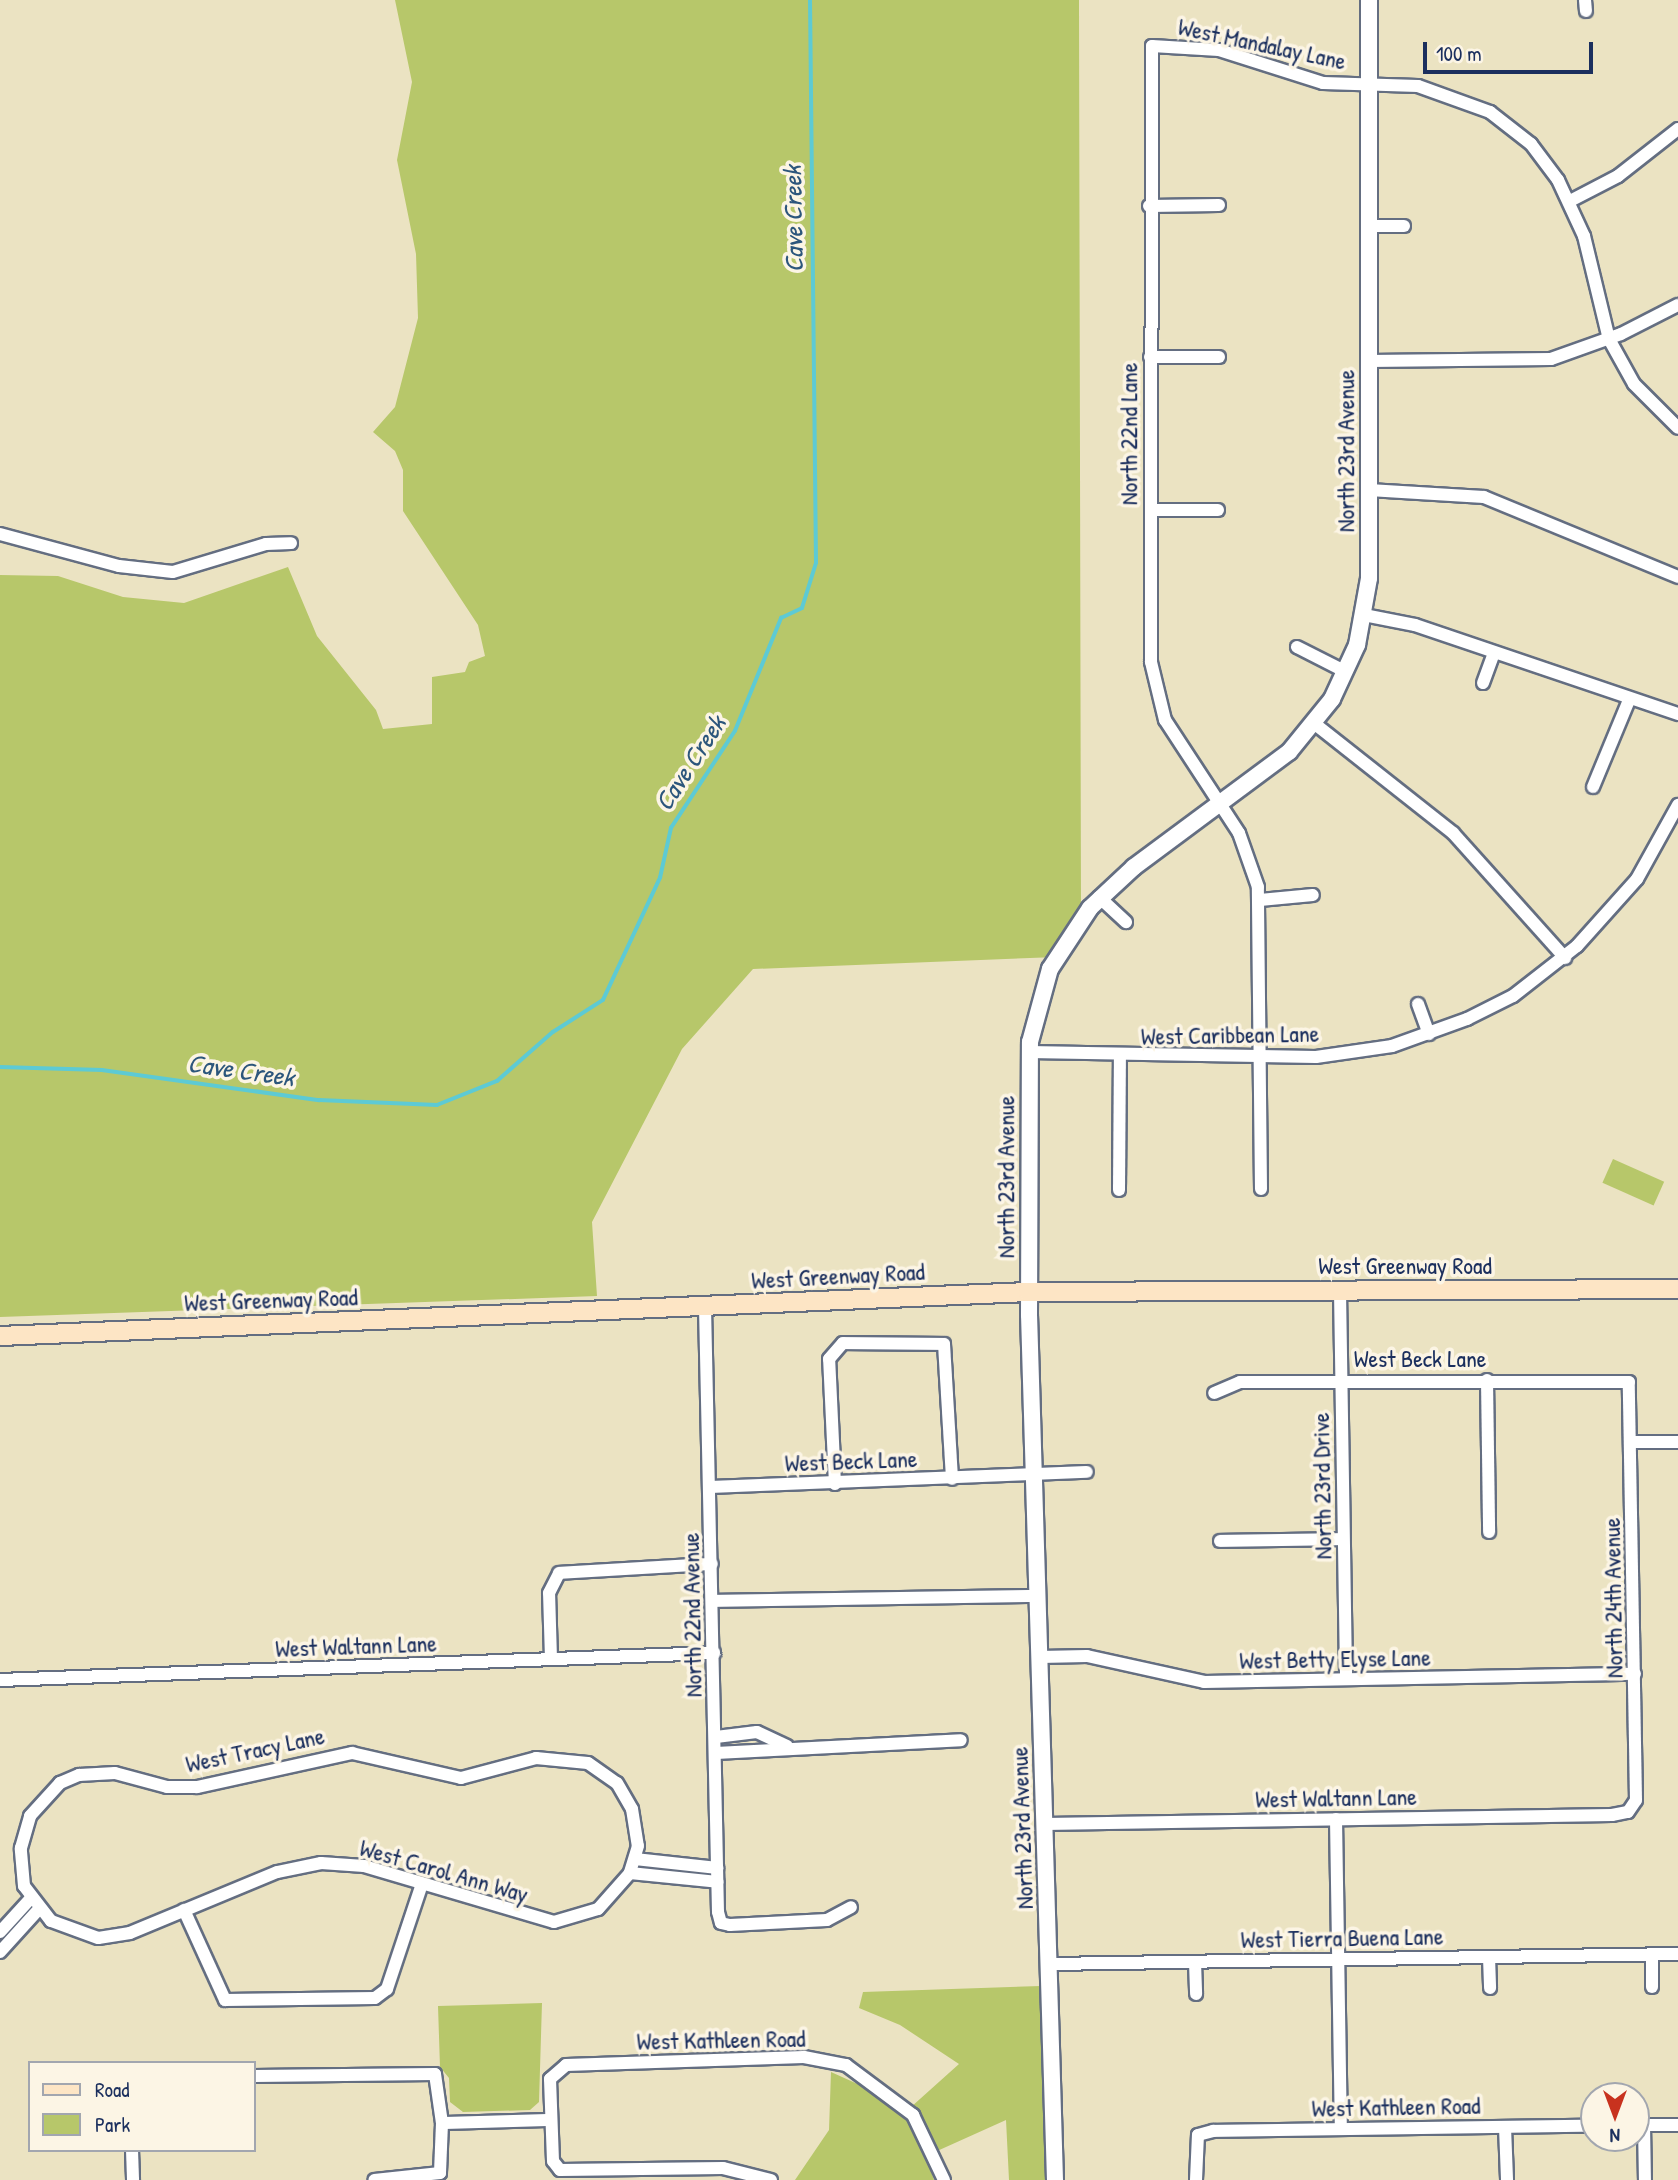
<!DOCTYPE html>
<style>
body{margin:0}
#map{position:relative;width:1678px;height:2180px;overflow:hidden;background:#ebe3c2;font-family:"Patrick Hand",sans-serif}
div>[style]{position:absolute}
.green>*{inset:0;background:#b7c76a;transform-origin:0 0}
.stream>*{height:3.5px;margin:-1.75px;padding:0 1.75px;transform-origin:1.75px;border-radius:1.75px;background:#5dcad4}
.roads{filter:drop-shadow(2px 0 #646e81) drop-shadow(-2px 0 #646e81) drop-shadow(0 2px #646e81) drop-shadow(0 -2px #646e81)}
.minor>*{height:12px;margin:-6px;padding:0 6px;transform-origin:6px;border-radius:6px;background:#fff}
.tertiary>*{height:16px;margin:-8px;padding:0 8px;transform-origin:8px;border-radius:8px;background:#fff}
.secondary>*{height:18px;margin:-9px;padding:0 9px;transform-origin:9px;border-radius:9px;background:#fde5c5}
span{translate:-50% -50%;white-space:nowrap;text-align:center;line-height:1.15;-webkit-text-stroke:7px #fcf5e5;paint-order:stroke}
.street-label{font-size:24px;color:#1b2f5e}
.water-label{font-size:26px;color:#2c567c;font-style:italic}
.legend{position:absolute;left:28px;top:2061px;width:228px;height:91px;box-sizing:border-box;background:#fcf5e5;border:2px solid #a2a6af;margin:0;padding:9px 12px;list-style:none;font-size:21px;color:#1b2f5e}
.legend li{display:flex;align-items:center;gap:14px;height:35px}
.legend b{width:35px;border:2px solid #a2a6af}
.north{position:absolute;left:1580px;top:2082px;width:70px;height:70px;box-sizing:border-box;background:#fcf5e5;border:2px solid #a2a6af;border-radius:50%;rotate:180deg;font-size:19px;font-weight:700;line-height:28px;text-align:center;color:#1b2f5e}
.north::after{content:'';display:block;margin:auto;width:24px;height:32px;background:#c8321e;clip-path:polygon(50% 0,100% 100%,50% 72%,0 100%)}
.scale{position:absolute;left:1423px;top:42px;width:170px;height:32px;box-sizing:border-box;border:4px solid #1b2f5e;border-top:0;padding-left:9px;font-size:21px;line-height:24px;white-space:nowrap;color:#1b2f5e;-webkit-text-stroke:5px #fcf5e5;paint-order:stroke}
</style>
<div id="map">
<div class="green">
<i style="clip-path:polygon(395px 0,1079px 0,1081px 918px,1057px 957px,753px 969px,682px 1049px,592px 1222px,597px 1296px,0 1317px,0 575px,58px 576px,123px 597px,184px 603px,288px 567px,317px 636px,376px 710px,383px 729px,432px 724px,432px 677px,465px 672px,469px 662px,485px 656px,478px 625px,403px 511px,403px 470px,395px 451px,373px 432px,395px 407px,418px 318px,416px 254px,397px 160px,412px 82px)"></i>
<i style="left:1613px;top:1159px;width:56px;height:26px;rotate:24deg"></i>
<i style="clip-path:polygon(1041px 1986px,1046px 2180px,1009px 2180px,1006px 2120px,926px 2156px,934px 2180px,795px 2180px,829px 2130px,831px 2072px,862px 2086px,901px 2116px,959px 2064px,900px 2025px,859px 2008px,863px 1992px)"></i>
<i style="clip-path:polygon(542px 2003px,539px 2102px,530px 2110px,463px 2112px,450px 2102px,449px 2078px,440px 2067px,438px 2006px)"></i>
</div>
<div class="stream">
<i style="left:0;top:1067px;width:102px;rotate:1.7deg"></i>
<i style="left:102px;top:1070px;width:219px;rotate:7.9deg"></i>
<i style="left:319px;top:1100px;width:118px;rotate:2.4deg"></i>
<i style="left:437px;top:1105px;width:65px;rotate:-21.8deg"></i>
<i style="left:497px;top:1081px;width:74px;rotate:-41.2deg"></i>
<i style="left:553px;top:1032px;width:59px;rotate:-32.6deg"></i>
<i style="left:603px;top:1000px;width:135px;rotate:-65deg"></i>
<i style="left:660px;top:878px;width:51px;rotate:-77.6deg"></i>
<i style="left:671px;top:828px;width:116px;rotate:-56.6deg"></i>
<i style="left:735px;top:731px;width:122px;rotate:-67.8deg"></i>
<i style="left:781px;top:618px;width:23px;rotate:-25deg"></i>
<i style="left:802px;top:608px;width:47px;rotate:-72.7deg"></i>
<i style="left:816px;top:563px;width:563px;rotate:-90.61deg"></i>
</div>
<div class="roads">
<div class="minor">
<i style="left:1585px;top:0;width:11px;rotate:85deg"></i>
<i style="left:1570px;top:201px;width:54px;rotate:-27.5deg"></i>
<i style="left:1618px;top:176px;width:76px;rotate:-38.1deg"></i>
<i style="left:1149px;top:206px;width:70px;rotate:-0.8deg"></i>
<i style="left:1369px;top:226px;width:35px"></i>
<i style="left:1150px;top:357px;width:69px"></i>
<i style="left:1369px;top:361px;width:182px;rotate:-0.6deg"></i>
<i style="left:1551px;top:359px;width:74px;rotate:-19.7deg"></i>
<i style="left:1621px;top:334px;width:64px;rotate:-27deg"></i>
<i style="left:1369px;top:490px;width:115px;rotate:3.5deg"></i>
<i style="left:1484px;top:497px;width:210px;rotate:22.4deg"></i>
<i style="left:1151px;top:510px;width:67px"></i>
<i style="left:0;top:534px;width:123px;rotate:15.1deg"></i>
<i style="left:119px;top:566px;width:54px;rotate:6.3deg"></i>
<i style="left:173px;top:572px;width:97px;rotate:-16.8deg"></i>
<i style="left:266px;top:544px;width:25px;rotate:-2deg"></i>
<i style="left:1364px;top:615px;width:52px;rotate:11.1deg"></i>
<i style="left:1415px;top:625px;width:278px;rotate:18.7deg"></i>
<i style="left:1297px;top:647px;width:55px;rotate:27deg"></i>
<i style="left:1483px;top:683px;width:32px;rotate:-70deg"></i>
<i style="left:1315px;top:724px;width:176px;rotate:38.3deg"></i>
<i style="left:1453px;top:833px;width:168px;rotate:48.1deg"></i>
<i style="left:1593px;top:787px;width:94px;rotate:-67.5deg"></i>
<i style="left:1099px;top:897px;width:37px;rotate:43deg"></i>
<i style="left:1260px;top:900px;width:53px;rotate:-5.4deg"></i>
<i style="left:1418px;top:1004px;width:32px;rotate:70deg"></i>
<i style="left:1029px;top:1052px;width:287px;rotate:1deg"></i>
<i style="left:1316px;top:1057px;width:77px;rotate:-8.2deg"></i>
<i style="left:1392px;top:1046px;width:80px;rotate:-19.8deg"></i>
<i style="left:1467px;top:1019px;width:51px;rotate:-26.6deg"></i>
<i style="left:1513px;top:996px;width:81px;rotate:-38deg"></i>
<i style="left:1577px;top:946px;width:90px;rotate:-48.2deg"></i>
<i style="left:1637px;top:879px;width:85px;rotate:-61deg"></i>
<i style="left:1261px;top:1189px;width:302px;rotate:-90.6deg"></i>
<i style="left:1258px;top:887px;width:57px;rotate:-109.4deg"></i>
<i style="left:1239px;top:833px;width:135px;rotate:-123.2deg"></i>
<i style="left:1165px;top:720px;width:60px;rotate:-103.6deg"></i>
<i style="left:1151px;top:662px;width:616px;rotate:-89.91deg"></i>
<i style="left:1152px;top:46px;width:67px;rotate:3.4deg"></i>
<i style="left:1219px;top:50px;width:109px;rotate:17.6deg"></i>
<i style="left:1323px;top:83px;width:95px;rotate:1.8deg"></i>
<i style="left:1418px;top:86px;width:77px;rotate:19.9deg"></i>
<i style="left:1490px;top:112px;width:52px;rotate:38deg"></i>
<i style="left:1531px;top:144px;width:45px;rotate:53.1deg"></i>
<i style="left:1558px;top:180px;width:62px;rotate:65.1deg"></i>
<i style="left:1584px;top:236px;width:106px;rotate:76.4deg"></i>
<i style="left:1609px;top:339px;width:51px;rotate:60.9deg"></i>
<i style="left:1634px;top:384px;width:62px;rotate:45deg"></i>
<i style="left:1119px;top:1190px;width:133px;rotate:-89.6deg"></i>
<i style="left:1340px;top:1291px;width:388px;rotate:89.1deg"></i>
<i style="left:705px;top:1307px;width:605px;rotate:88.77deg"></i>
<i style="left:718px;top:1912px;width:11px;rotate:75deg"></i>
<i style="left:721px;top:1923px;width:9px;rotate:13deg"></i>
<i style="left:730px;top:1925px;width:97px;rotate:-3deg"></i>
<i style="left:827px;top:1920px;width:27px;rotate:-28deg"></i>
<i style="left:1487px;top:1380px;width:152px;rotate:89.2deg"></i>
<i style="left:1632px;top:1442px;width:46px"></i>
<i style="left:835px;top:1484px;width:125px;rotate:-92.7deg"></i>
<i style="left:829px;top:1359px;width:21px;rotate:-49deg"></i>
<i style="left:843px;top:1343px;width:101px;rotate:0.6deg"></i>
<i style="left:944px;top:1344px;width:135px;rotate:86.6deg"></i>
<i style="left:710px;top:1487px;width:377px;rotate:-2.3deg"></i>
<i style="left:1220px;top:1541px;width:123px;rotate:-0.9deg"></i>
<i style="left:713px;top:1601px;width:325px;rotate:-0.9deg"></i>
<i style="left:1040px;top:1657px;width:47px;rotate:-1.2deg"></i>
<i style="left:1087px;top:1656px;width:120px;rotate:12.5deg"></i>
<i style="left:1204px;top:1682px;width:431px;rotate:-1.1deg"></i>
<i style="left:551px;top:1659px;width:66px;rotate:-91.7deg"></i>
<i style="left:549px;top:1593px;width:22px;rotate:-63deg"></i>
<i style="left:559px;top:1573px;width:153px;rotate:-3.4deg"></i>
<i style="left:0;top:1680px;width:715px;rotate:-2.17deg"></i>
<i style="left:716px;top:1737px;width:41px;rotate:-7deg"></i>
<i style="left:757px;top:1732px;width:33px;rotate:25deg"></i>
<i style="left:352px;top:1753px;width:112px;rotate:12.9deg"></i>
<i style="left:461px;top:1778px;width:78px;rotate:-14.9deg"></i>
<i style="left:536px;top:1758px;width:52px;rotate:5.5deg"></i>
<i style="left:588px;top:1763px;width:35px;rotate:35deg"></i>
<i style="left:617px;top:1783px;width:30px;rotate:60deg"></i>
<i style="left:632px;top:1809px;width:37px;rotate:81deg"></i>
<i style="left:638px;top:1846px;width:28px;rotate:107deg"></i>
<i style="left:630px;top:1873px;width:48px;rotate:131.6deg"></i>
<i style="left:598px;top:1909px;width:46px;rotate:163.5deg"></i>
<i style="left:554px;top:1922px;width:198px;rotate:-163.6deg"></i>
<i style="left:364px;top:1866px;width:43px;rotate:-176deg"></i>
<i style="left:321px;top:1863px;width:45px;rotate:168.4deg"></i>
<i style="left:277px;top:1872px;width:159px;rotate:157.5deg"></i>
<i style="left:130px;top:1933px;width:32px;rotate:171deg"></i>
<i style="left:98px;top:1938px;width:50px;rotate:-160.1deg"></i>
<i style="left:51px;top:1921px;width:44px;rotate:-127.6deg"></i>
<i style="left:24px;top:1886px;width:38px;rotate:-95deg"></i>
<i style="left:21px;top:1848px;width:33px;rotate:-74deg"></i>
<i style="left:30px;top:1816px;width:45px;rotate:-47.7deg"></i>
<i style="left:60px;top:1783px;width:21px;rotate:-23deg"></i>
<i style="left:79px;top:1775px;width:36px;rotate:-3deg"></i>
<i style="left:115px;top:1773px;width:54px;rotate:15.1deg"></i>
<i style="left:167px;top:1787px;width:30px"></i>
<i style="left:197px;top:1787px;width:159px;rotate:-12.4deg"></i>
<i style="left:716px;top:1753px;width:245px;rotate:-3deg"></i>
<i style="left:1336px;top:1819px;width:310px;rotate:89.1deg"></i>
<i style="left:1045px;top:1824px;width:567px;rotate:-0.91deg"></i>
<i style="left:1612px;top:1815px;width:16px;rotate:-11deg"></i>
<i style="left:1628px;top:1812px;width:14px;rotate:-56deg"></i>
<i style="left:1636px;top:1800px;width:418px;rotate:-91deg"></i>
<i style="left:1629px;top:1382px;width:389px;rotate:180deg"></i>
<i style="left:1240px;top:1382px;width:28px;rotate:157deg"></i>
<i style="left:635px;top:1859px;width:83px;rotate:6.2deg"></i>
<i style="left:630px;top:1873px;width:88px;rotate:5.8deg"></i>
<i style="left:184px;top:1910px;width:99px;rotate:65.5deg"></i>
<i style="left:225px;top:2000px;width:150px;rotate:-0.8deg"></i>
<i style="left:375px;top:1998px;width:15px;rotate:-37deg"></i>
<i style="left:387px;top:1989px;width:111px;rotate:-71.6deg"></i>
<i style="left:0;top:1932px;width:46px;rotate:-47.6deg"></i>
<i style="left:0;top:1952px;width:58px;rotate:-47.8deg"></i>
<i style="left:1652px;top:1954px;width:33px;rotate:90deg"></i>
<i style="left:1489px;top:1957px;width:31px;rotate:88deg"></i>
<i style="left:1195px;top:1962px;width:32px;rotate:88deg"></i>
<i style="left:1050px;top:1964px;width:628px;rotate:-0.91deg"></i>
<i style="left:254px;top:2076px;width:181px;rotate:-0.6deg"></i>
<i style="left:435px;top:2074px;width:49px;rotate:81.9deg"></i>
<i style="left:442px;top:2123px;width:50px;rotate:92.3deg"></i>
<i style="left:440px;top:2173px;width:66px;rotate:173.9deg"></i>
<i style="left:442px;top:2123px;width:108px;rotate:-1.6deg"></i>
<i style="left:1636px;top:2125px;width:42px"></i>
<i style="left:1644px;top:2125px;width:55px;rotate:89deg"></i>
<i style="left:1505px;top:2127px;width:53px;rotate:87.8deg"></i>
<i style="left:132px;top:2150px;width:30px;rotate:88deg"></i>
<i style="left:771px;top:2180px;width:49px;rotate:-166deg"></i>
<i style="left:723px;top:2168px;width:163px;rotate:179.3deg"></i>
<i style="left:560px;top:2170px;width:11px;rotate:-128deg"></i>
<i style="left:553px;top:2161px;width:82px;rotate:-92.1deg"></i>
<i style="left:550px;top:2079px;width:21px;rotate:-41deg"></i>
<i style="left:566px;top:2065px;width:238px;rotate:-1.9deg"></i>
<i style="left:804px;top:2057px;width:43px;rotate:10.8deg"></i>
<i style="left:846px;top:2065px;width:84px;rotate:36.7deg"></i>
<i style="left:913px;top:2115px;width:72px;rotate:64.5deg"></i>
<i style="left:1196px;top:2180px;width:45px;rotate:-87.5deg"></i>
<i style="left:1198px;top:2135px;width:16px;rotate:-15deg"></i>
<i style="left:1213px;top:2131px;width:381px;rotate:-0.8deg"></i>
</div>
<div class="tertiary">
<i style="left:1055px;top:2180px;width:865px;rotate:-91.72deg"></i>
<i style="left:1029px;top:1315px;width:273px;rotate:-89.8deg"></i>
<i style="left:1030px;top:1042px;width:76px;rotate:-74.7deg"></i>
<i style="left:1050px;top:969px;width:73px;rotate:-56.7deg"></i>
<i style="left:1090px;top:908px;width:60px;rotate:-43deg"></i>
<i style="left:1134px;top:867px;width:193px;rotate:-36.6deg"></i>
<i style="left:1289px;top:752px;width:68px;rotate:-50.9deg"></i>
<i style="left:1332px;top:699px;width:60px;rotate:-65.2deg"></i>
<i style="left:1357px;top:645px;width:68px;rotate:-79.8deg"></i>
<i style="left:1369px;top:578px;width:578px;rotate:-90deg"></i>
</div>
<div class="secondary">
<i style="left:0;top:1336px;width:1029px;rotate:-2.45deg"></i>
<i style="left:1028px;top:1292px;width:650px;rotate:-0.26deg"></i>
</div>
</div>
<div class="street-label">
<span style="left:1262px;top:44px;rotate:12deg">West Mandalay Lane</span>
<span style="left:1129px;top:434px;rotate:-90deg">North 22nd Lane</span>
<span style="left:1346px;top:451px;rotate:-90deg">North 23rd Avenue</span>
<span style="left:1230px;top:1035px;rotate:-1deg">West Caribbean Lane</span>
<span style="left:1006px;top:1177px;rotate:-90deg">North 23rd Avenue</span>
<span style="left:1405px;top:1266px">West Greenway Road</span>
<span style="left:838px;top:1276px;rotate:-3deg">West Greenway Road</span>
<span style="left:271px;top:1300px;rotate:-2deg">West Greenway Road</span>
<span style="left:1420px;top:1359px">West Beck Lane</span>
<span style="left:851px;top:1461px;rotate:-2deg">West Beck Lane</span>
<span style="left:1322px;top:1486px;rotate:-91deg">North 23rd Drive</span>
<span style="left:1613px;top:1598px;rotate:-91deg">North 24th Avenue</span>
<span style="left:692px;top:1615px;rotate:-91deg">North 22nd Avenue</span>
<span style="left:356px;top:1646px;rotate:-2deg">West Waltann Lane</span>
<span style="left:1335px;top:1659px;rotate:-1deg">West Betty Elyse Lane</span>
<span style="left:255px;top:1750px;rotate:-12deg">West Tracy Lane</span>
<span style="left:1336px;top:1798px;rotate:-1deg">West Waltann Lane</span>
<span style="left:1022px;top:1828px;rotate:-92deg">North 23rd Avenue</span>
<span style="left:444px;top:1871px;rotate:16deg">West Carol Ann Way</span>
<span style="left:1342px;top:1938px;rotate:-1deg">West Tierra Buena Lane</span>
<span style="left:721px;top:2040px;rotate:-1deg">West Kathleen Road</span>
<span style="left:1396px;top:2107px;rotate:-1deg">West Kathleen Road</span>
</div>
<div class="water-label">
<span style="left:793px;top:219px;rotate:-91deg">Cave Creek</span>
<span style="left:690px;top:763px;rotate:-57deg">Cave Creek</span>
<span style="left:241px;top:1070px;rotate:8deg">Cave Creek</span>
</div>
<ul class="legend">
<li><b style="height:9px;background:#fde5c5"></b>Road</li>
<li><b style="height:19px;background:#b7c76a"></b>Park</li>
</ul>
<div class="north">N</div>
<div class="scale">100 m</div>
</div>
